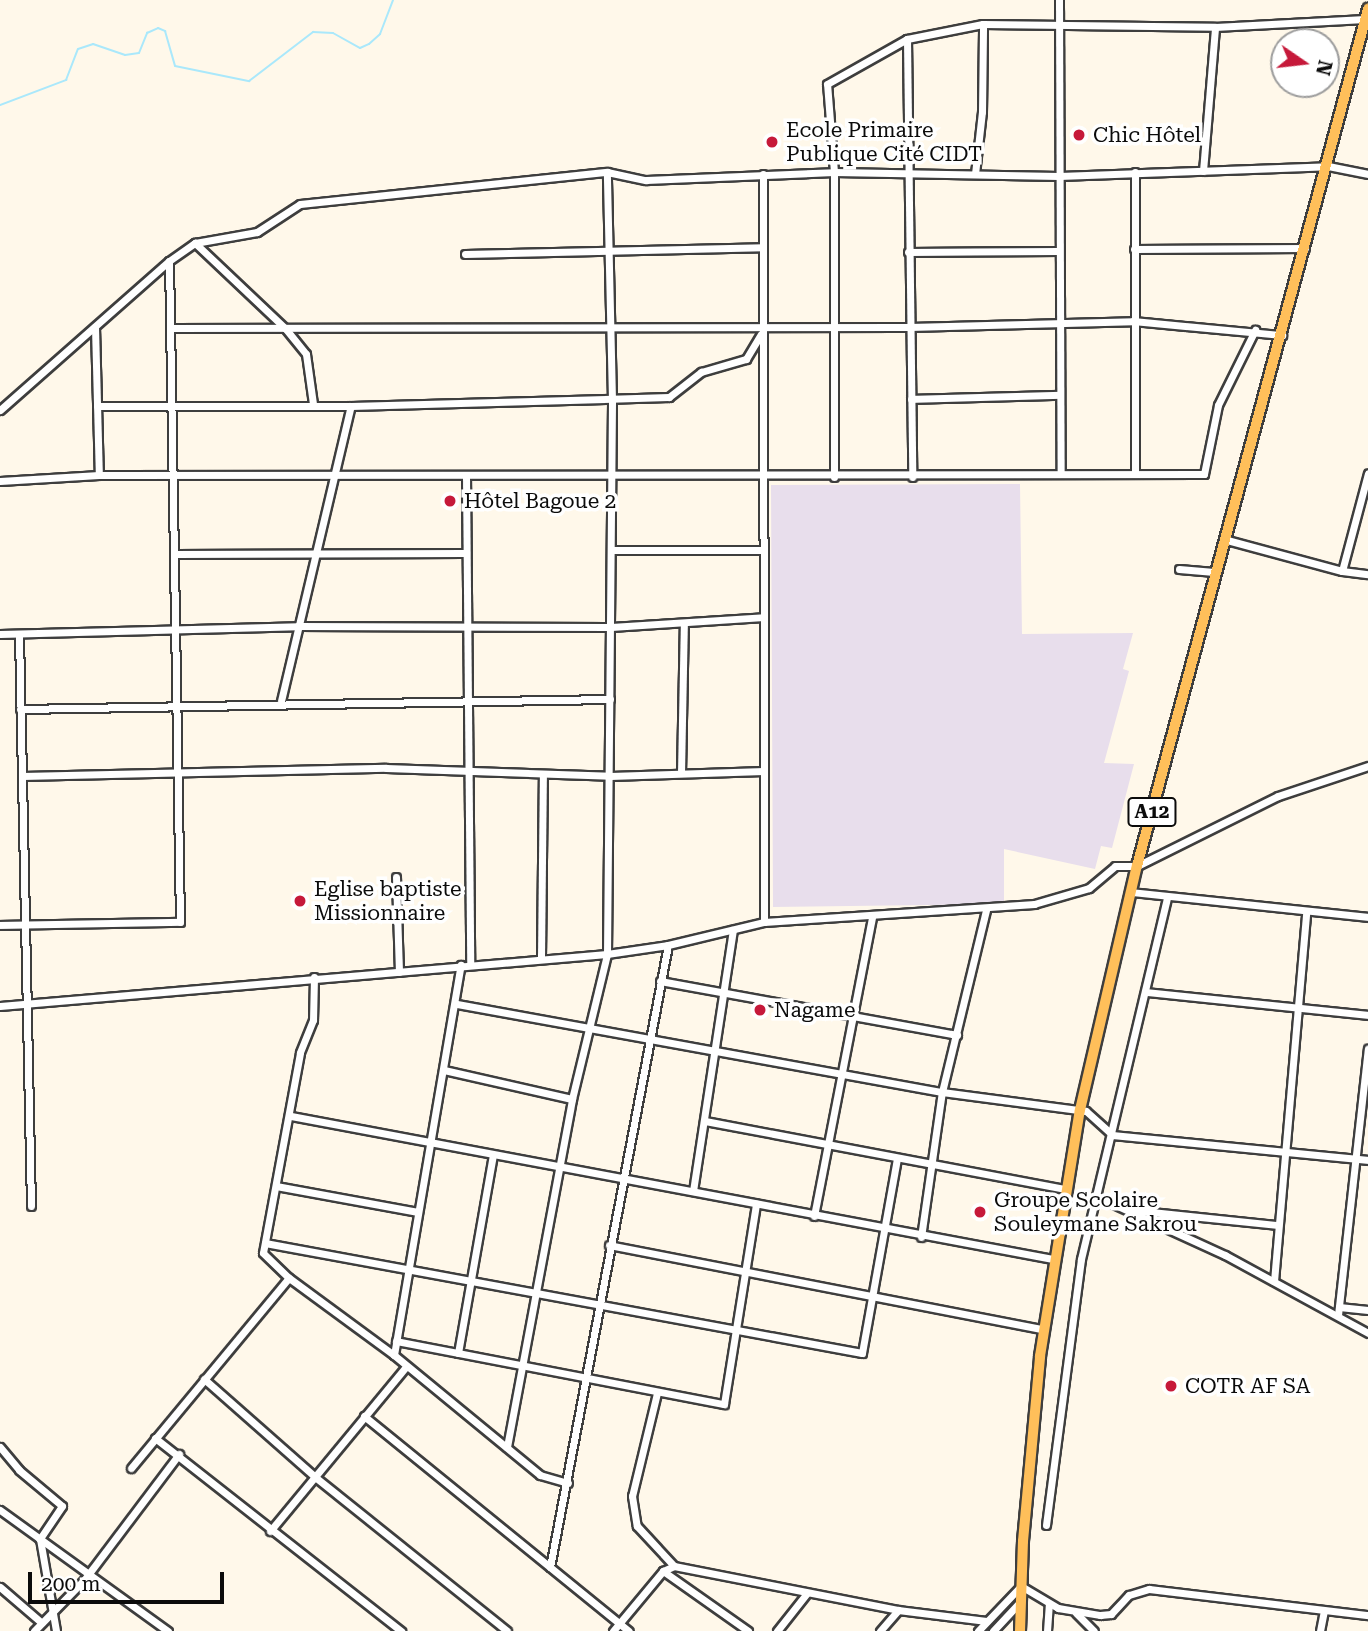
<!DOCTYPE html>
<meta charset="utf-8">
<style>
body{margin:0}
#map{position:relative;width:1368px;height:1631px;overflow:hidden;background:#fff8ea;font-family:"Roboto Serif",serif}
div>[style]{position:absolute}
.industrial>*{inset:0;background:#e8deec}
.stream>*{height:2px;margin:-1px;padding:0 1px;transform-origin:1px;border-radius:1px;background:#aae8fb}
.roads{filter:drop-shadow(2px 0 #3e3e3e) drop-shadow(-2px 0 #3e3e3e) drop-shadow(0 2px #3e3e3e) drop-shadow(0 -2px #3e3e3e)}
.street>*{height:7px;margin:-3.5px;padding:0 3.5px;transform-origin:3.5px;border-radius:3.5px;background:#fff}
.primary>*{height:10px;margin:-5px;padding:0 5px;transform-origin:5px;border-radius:5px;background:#ffbf5a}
.dots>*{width:19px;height:19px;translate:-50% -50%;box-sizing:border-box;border:4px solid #fff;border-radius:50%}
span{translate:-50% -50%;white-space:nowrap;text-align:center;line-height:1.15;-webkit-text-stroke:7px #fff;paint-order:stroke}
.shield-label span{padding:2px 5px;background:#fff;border:2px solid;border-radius:5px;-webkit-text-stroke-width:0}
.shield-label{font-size:19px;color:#0b0b0b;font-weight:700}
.poi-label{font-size:21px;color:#0b0b0b}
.left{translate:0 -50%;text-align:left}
.north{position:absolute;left:1270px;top:28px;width:70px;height:70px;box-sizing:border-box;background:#fff;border:2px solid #9d9d9d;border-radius:50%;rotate:104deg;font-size:19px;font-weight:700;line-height:28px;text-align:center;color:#0b0b0b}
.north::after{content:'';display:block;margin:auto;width:24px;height:32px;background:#c6193a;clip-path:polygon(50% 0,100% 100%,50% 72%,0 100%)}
.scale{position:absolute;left:28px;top:1572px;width:196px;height:32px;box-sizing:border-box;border:4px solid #0b0b0b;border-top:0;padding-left:9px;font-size:21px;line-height:24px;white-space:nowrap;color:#0b0b0b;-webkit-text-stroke:5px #fff;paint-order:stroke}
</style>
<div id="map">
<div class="industrial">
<i style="clip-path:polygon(1020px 484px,1022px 634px,1133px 633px,1123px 669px,1129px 671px,1104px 763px,1134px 764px,1112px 848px,1101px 846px,1095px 869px,1004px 849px,1004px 904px,773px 907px,771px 485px)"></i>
</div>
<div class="stream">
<i style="left:0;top:105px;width:71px;rotate:-20.7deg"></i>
<i style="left:66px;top:80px;width:33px;rotate:-69deg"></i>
<i style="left:78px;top:49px;width:16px;rotate:-18deg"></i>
<i style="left:93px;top:44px;width:34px;rotate:19deg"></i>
<i style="left:125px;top:55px;width:14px;rotate:-8deg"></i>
<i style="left:139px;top:53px;width:22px;rotate:-68deg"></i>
<i style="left:147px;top:33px;width:12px;rotate:-24deg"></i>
<i style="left:158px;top:28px;width:8px;rotate:23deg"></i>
<i style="left:165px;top:31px;width:36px;rotate:74deg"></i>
<i style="left:175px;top:66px;width:76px;rotate:11.5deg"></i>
<i style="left:249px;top:81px;width:81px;rotate:-37.4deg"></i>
<i style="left:313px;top:32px;width:20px;rotate:3deg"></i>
<i style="left:333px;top:33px;width:31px;rotate:29deg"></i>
<i style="left:360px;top:48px;width:10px;rotate:-24deg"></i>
<i style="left:369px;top:44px;width:15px;rotate:-42deg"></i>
<i style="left:380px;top:34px;width:36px;rotate:-69deg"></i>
</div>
<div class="roads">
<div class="street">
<i style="left:1059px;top:0;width:474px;rotate:89.8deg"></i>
<i style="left:907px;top:39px;width:438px;rotate:89.3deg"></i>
<i style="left:1203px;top:171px;width:144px;rotate:-85.2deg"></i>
<i style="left:1135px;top:172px;width:302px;rotate:90deg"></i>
<i style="left:763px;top:174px;width:748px;rotate:89.92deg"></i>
<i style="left:975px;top:174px;width:62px;rotate:-83.6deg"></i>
<i style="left:982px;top:112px;width:88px;rotate:-89.3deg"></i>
<i style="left:195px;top:243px;width:124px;rotate:43.4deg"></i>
<i style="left:285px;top:328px;width:33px;rotate:51deg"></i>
<i style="left:306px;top:354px;width:50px;rotate:82deg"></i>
<i style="left:1134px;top:249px;width:171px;rotate:-0.3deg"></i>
<i style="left:908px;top:252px;width:151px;rotate:-0.4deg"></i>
<i style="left:465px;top:254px;width:298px;rotate:-1.3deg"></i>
<i style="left:95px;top:327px;width:148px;rotate:88.5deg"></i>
<i style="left:170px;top:328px;width:739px;rotate:-0.08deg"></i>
<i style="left:909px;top:327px;width:224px;rotate:-1.5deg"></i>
<i style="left:1133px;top:321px;width:150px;rotate:5.4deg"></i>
<i style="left:911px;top:399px;width:147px;rotate:-1.6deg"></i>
<i style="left:97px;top:406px;width:254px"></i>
<i style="left:351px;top:406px;width:318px;rotate:-1.6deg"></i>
<i style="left:669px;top:397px;width:41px;rotate:-38deg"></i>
<i style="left:701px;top:372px;width:47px;rotate:-16.1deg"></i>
<i style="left:746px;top:359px;width:29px;rotate:-59deg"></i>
<i style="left:0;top:410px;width:225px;rotate:-41.4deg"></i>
<i style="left:169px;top:261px;width:32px;rotate:-35deg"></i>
<i style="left:195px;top:243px;width:63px;rotate:-10.1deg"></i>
<i style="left:257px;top:232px;width:51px;rotate:-33.1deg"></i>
<i style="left:300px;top:204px;width:309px;rotate:-6deg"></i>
<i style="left:607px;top:172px;width:40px;rotate:12deg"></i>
<i style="left:646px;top:180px;width:188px;rotate:-2.4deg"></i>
<i style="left:834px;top:172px;width:225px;rotate:1deg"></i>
<i style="left:1059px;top:176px;width:269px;rotate:-2.1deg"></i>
<i style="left:1328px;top:166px;width:41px;rotate:11.3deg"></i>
<i style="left:466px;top:476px;width:489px;rotate:89.5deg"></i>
<i style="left:834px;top:477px;width:305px;rotate:-90deg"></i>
<i style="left:834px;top:172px;width:88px;rotate:-94.5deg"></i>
<i style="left:827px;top:84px;width:92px;rotate:-29.4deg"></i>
<i style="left:907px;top:39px;width:77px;rotate:-11.2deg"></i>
<i style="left:983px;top:24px;width:232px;rotate:0.7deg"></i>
<i style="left:1215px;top:27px;width:150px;rotate:-3.1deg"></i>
<i style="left:0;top:481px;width:99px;rotate:-3.5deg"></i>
<i style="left:99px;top:475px;width:1105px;rotate:-0.05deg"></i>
<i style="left:1204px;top:474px;width:70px;rotate:-78.5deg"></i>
<i style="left:1218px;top:405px;width:84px;rotate:-63.7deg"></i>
<i style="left:1227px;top:540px;width:119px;rotate:15.1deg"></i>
<i style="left:1342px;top:571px;width:26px;rotate:7deg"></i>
<i style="left:611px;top:550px;width:153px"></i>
<i style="left:175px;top:554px;width:289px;rotate:-0.2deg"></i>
<i style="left:1179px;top:569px;width:38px;rotate:5deg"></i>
<i style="left:1342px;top:571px;width:101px;rotate:-75.1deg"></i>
<i style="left:0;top:634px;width:298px;rotate:-1.5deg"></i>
<i style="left:298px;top:626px;width:313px;rotate:0.2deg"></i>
<i style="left:611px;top:627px;width:153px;rotate:-3.7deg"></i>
<i style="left:19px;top:634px;width:572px;rotate:88.8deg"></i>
<i style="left:281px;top:701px;width:303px;rotate:-76.7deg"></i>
<i style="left:20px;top:709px;width:590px;rotate:-0.97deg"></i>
<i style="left:681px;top:773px;width:150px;rotate:-88.9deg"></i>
<i style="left:22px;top:776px;width:364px;rotate:-1.3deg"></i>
<i style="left:386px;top:768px;width:224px;rotate:2deg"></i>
<i style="left:610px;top:776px;width:154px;rotate:-1.9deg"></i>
<i style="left:396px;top:877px;width:95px;rotate:88.2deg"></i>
<i style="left:1131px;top:892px;width:238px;rotate:6deg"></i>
<i style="left:0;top:925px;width:180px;rotate:-1deg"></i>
<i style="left:180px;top:922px;width:661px;rotate:-90.95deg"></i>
<i style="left:541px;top:957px;width:182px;rotate:-89.4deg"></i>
<i style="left:314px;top:977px;width:43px;rotate:91.3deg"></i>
<i style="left:313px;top:1020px;width:35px;rotate:112deg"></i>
<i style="left:300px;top:1053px;width:203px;rotate:100.5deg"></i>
<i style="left:263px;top:1253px;width:36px;rotate:44deg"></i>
<i style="left:289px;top:1278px;width:130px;rotate:36.3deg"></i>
<i style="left:394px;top:1355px;width:189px;rotate:39.4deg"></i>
<i style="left:540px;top:1475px;width:29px;rotate:16deg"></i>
<i style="left:660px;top:981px;width:302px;rotate:10.3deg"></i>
<i style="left:1146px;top:992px;width:223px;rotate:5.9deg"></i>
<i style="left:457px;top:1004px;width:493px;rotate:10.3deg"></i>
<i style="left:942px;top:1092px;width:145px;rotate:7.5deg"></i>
<i style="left:1086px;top:1111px;width:36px;rotate:42deg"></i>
<i style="left:1113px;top:1135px;width:256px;rotate:5.6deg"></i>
<i style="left:0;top:1006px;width:609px;rotate:-4.9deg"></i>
<i style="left:607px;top:954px;width:62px;rotate:-8.4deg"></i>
<i style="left:668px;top:945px;width:99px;rotate:-13.5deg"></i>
<i style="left:764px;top:922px;width:271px;rotate:-3.8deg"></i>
<i style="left:1034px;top:904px;width:57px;rotate:-16.2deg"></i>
<i style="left:1089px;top:888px;width:34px;rotate:-40deg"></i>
<i style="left:1115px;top:866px;width:22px"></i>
<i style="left:1137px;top:866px;width:157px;rotate:-26.4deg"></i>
<i style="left:1278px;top:796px;width:95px;rotate:-18.4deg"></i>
<i style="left:444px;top:1070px;width:131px;rotate:12.8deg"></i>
<i style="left:291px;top:1116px;width:775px;rotate:10.63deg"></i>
<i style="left:705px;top:1121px;width:367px;rotate:10.7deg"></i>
<i style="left:276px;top:1186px;width:143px;rotate:10.4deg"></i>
<i style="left:693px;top:1191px;width:264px;rotate:-81.3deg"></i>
<i style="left:1096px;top:1196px;width:142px;rotate:24.6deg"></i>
<i style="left:1225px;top:1255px;width:163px;rotate:28.6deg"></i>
<i style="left:1132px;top:1210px;width:147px;rotate:5.9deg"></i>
<i style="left:814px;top:1216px;width:304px;rotate:-79deg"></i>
<i style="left:921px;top:1237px;width:147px;rotate:-81.8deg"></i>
<i style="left:942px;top:1092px;width:187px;rotate:-76.4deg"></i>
<i style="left:265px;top:1243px;width:607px;rotate:10.44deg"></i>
<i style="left:862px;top:1353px;width:197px;rotate:-79.8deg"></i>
<i style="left:609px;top:1245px;width:442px;rotate:11deg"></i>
<i style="left:1274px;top:1281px;width:370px;rotate:-85deg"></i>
<i style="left:1339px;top:1307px;width:29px;rotate:6deg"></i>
<i style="left:1338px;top:1315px;width:268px;rotate:-83.6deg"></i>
<i style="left:396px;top:1341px;width:334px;rotate:10.9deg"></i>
<i style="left:724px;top:1404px;width:203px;rotate:-80.9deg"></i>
<i style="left:458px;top:1353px;width:201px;rotate:-80deg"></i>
<i style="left:394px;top:1355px;width:396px;rotate:-80.3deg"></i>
<i style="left:204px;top:1379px;width:148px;rotate:41.4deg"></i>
<i style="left:315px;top:1477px;width:246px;rotate:38.7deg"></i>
<i style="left:657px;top:1393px;width:106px;rotate:103.6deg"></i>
<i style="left:632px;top:1496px;width:30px;rotate:81deg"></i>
<i style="left:637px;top:1526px;width:54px;rotate:47.2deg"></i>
<i style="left:364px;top:1416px;width:341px;rotate:39.1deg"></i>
<i style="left:155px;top:1438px;width:313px;rotate:38.1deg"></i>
<i style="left:0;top:1447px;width:30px;rotate:50deg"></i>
<i style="left:19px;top:1470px;width:56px;rotate:39.9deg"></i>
<i style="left:62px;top:1506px;width:40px;rotate:124deg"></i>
<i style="left:40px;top:1539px;width:93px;rotate:80.1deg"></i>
<i style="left:507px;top:1447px;width:354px;rotate:-79.4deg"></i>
<i style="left:572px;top:1099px;width:149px;rotate:-76.4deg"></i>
<i style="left:607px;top:954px;width:554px;rotate:-89.48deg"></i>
<i style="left:612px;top:400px;width:228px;rotate:-91.3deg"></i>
<i style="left:131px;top:1468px;width:247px;rotate:-50.3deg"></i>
<i style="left:0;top:1510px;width:207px;rotate:35.8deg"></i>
<i style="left:1046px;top:1525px;width:268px;rotate:-82.5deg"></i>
<i style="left:1081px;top:1259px;width:370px;rotate:-76.6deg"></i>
<i style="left:270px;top:1531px;width:212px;rotate:-50.4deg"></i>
<i style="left:550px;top:1567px;width:633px;rotate:-79.26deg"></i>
<i style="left:663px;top:1571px;width:104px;rotate:35.2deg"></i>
<i style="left:0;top:1587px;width:55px;rotate:40.6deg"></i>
<i style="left:1076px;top:1613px;width:25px;rotate:45deg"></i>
<i style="left:34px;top:1631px;width:71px;rotate:-45.6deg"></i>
<i style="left:84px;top:1580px;width:158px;rotate:-53deg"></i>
<i style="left:613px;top:1631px;width:78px;rotate:-50.2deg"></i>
<i style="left:663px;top:1571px;width:12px;rotate:-24deg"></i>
<i style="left:674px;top:1566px;width:228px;rotate:11.1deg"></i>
<i style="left:898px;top:1610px;width:89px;rotate:7.1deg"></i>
<i style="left:777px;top:1631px;width:48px;rotate:-51.7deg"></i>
<i style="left:880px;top:1631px;width:28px;rotate:-49deg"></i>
<i style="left:978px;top:1631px;width:62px;rotate:-46.3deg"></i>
<i style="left:1021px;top:1586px;width:43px;rotate:30.7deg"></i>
<i style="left:1058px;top:1608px;width:43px;rotate:9.5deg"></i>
<i style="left:1100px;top:1615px;width:11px;rotate:-5deg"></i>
<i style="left:1111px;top:1614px;width:26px;rotate:-47deg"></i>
<i style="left:1129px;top:1595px;width:21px;rotate:-17deg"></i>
<i style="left:1149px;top:1589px;width:221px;rotate:6.8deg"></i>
<i style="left:993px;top:1631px;width:40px;rotate:-47deg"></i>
<i style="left:1047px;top:1631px;width:26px;rotate:-86deg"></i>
<i style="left:1320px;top:1631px;width:21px;rotate:-79deg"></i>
</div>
<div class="primary">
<i style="left:1020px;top:1631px;width:90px;rotate:-88.1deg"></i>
<i style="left:1023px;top:1541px;width:186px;rotate:-84.7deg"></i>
<i style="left:1040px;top:1356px;width:249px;rotate:-80.8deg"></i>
<i style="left:1080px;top:1110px;width:251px;rotate:-76.9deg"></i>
<i style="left:1137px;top:866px;width:888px;rotate:-74.91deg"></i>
</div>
</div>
<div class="dots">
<i style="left:1079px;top:135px;background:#c6193a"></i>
<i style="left:772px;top:142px;background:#c6193a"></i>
<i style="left:450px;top:501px;background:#c6193a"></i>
<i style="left:300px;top:901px;background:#c6193a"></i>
<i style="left:760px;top:1010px;background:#c6193a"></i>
<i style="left:980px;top:1212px;background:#c6193a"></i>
<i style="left:1171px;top:1386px;background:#c6193a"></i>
</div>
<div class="shield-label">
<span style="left:1152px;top:812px">A12</span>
</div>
<div class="poi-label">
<span class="left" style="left:786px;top:142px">Ecole Primaire<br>Publique Cité CIDT</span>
<span class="left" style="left:1093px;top:135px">Chic Hôtel</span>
<span class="left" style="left:464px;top:501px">Hôtel Bagoue 2</span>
<span class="left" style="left:314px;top:901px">Eglise baptiste<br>Missionnaire</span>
<span class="left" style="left:774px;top:1010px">Nagame</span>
<span class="left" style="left:994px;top:1212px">Groupe Scolaire<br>Souleymane Sakrou</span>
<span class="left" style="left:1185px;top:1386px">COTR AF SA</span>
</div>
<div class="north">N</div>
<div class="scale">200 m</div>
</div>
